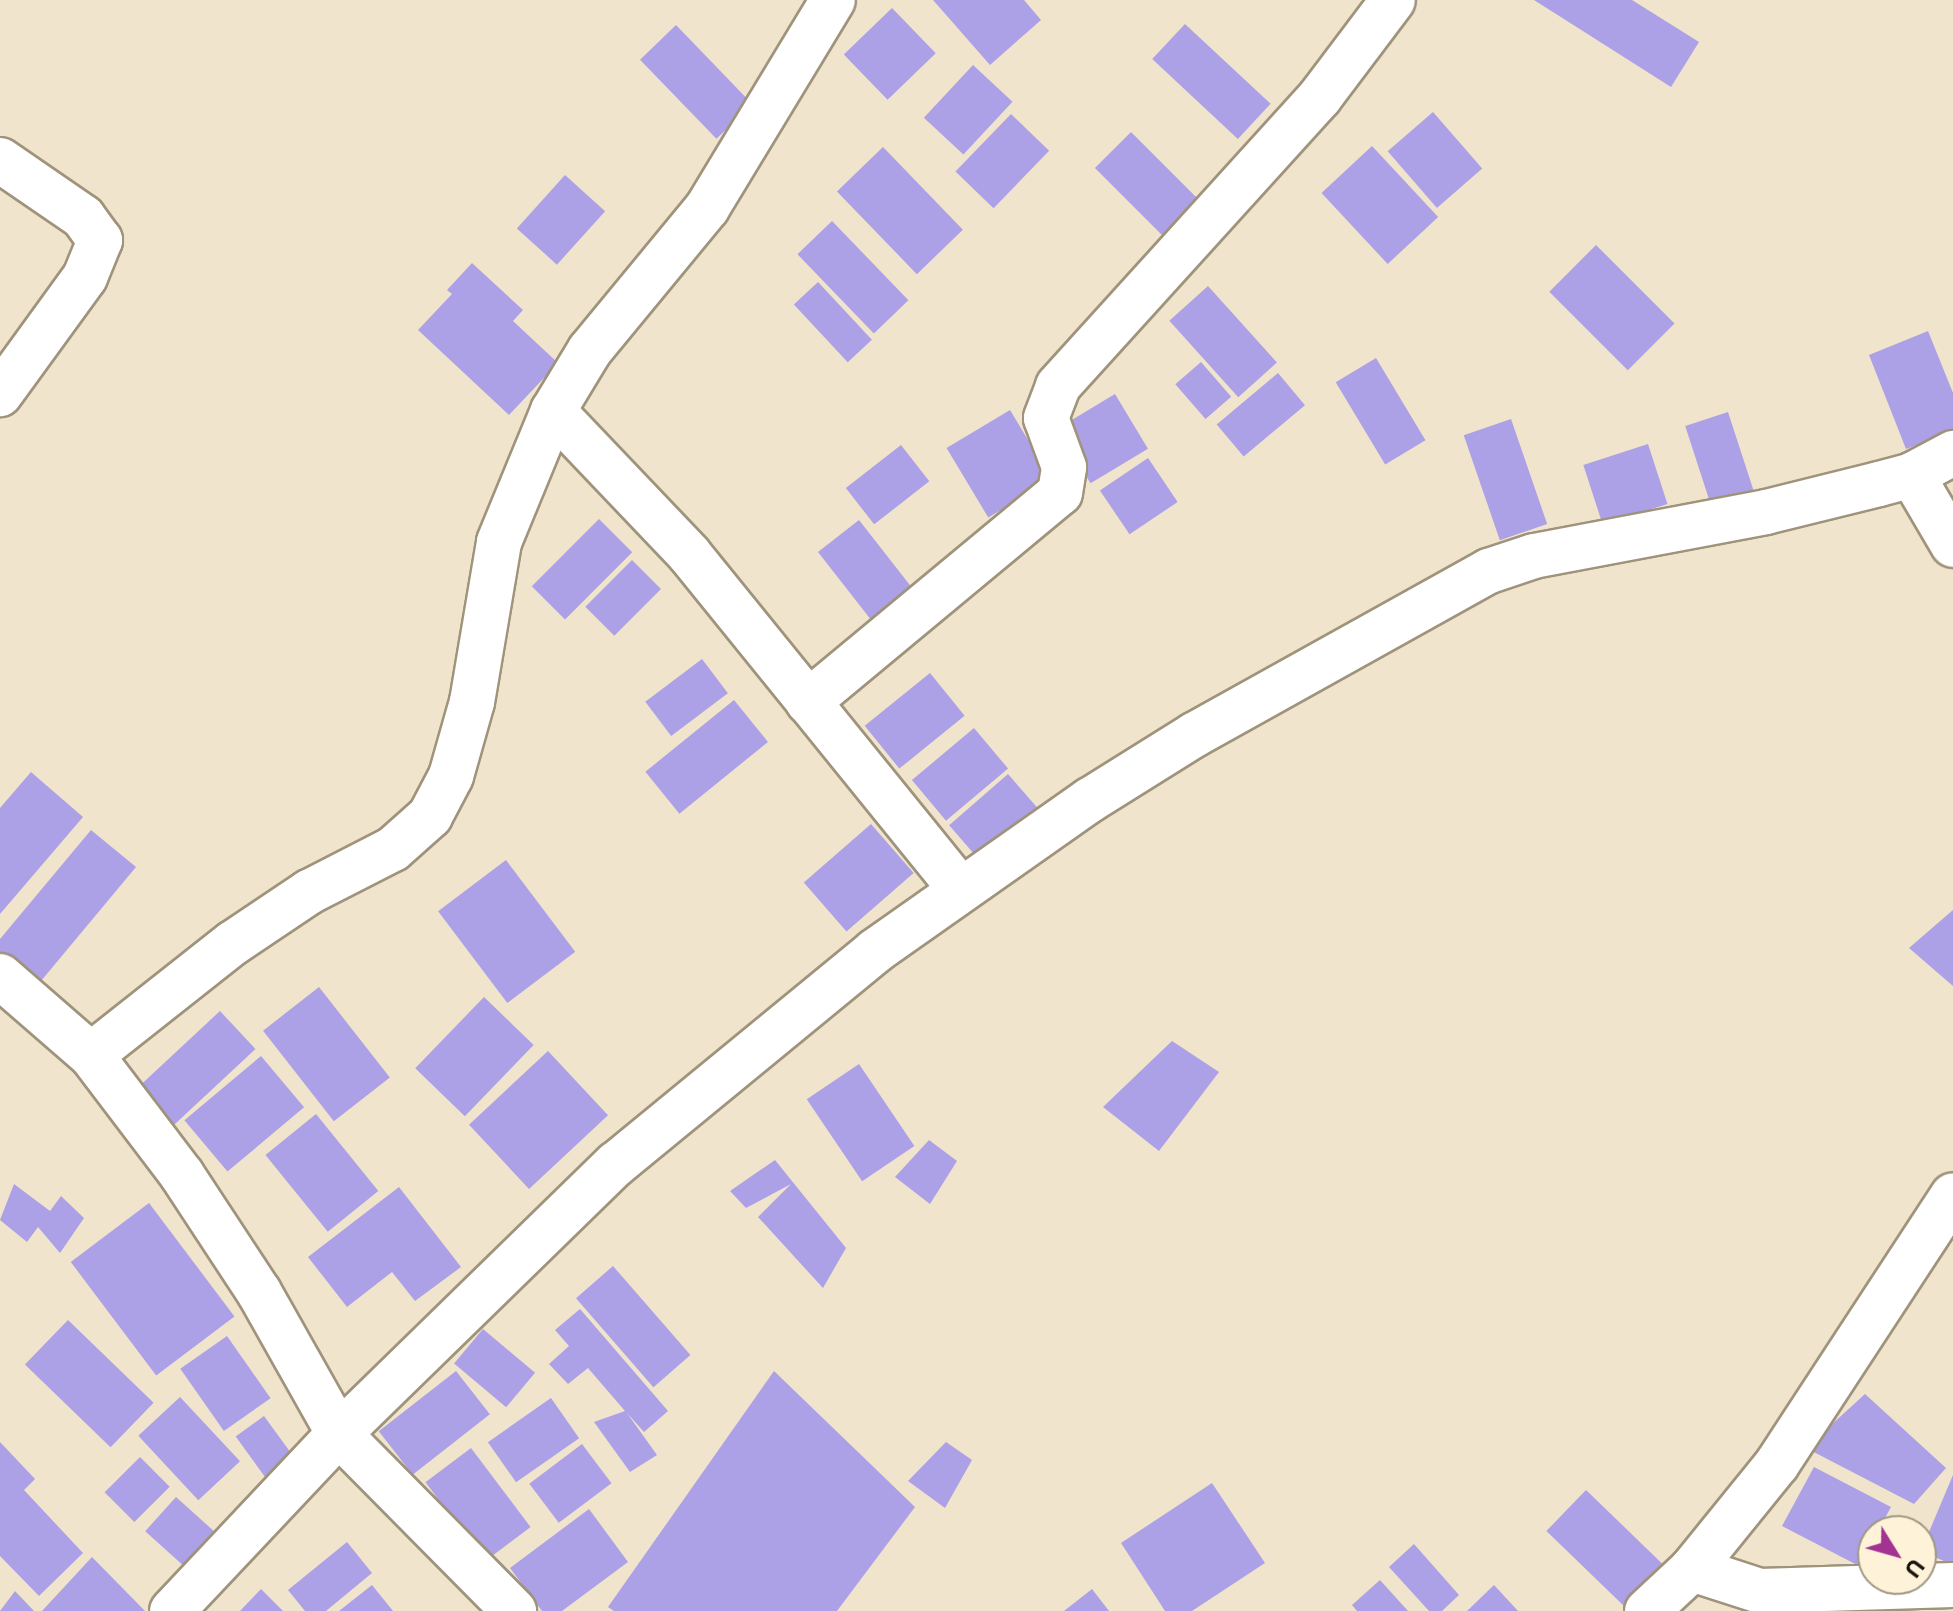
<!DOCTYPE html>
<style>
body{margin:0}
#map{position:relative;width:1953px;height:1611px;overflow:hidden;background:#f1e4cc;font-family:Inter,sans-serif}
div>[style]{position:absolute}
.building>*{inset:0;background:#aca0e6;transform-origin:0 0}
.roads{filter:drop-shadow(2px 0 #9f937c) drop-shadow(-2px 0 #9f937c) drop-shadow(0 2px #9f937c) drop-shadow(0 -2px #9f937c)}
.minor>*{height:44px;margin:-22px;padding:0 22px;transform-origin:22px;border-radius:22px;background:#fff}
span{translate:-50% -50%;white-space:nowrap;text-align:center;line-height:1.15;-webkit-text-stroke:7px #fef2d9;paint-order:stroke}
.north{position:absolute;left:1857px;top:1515px;width:80px;height:80px;box-sizing:border-box;background:#fef2d9;border:2px solid #a09885;border-radius:50%;rotate:127deg;font-size:22px;font-weight:700;line-height:32px;text-align:center;color:#141008}
.north::after{content:'';display:block;margin:auto;width:28px;height:36px;background:#a23392;clip-path:polygon(50% 0,100% 100%,50% 72%,0 100%)}
</style>
<div id="map">
<div class="building">
<i style="clip-path:polygon(933px 0,1024px 0,1041px 20px,990px 65px)"></i>
<i style="clip-path:polygon(1534px 0,1632px 0,1699px 42px,1671px 87px)"></i>
<i style="left:892px;top:8px;width:63px;height:67px;rotate:46deg"></i>
<i style="left:1185px;top:24px;width:117px;height:48px;rotate:43deg"></i>
<i style="left:676px;top:25px;width:110px;height:50px;rotate:46deg"></i>
<i style="left:973px;top:65px;width:54px;height:72px;rotate:43deg"></i>
<i style="left:1433px;top:112px;width:75px;height:60px;rotate:49deg"></i>
<i style="left:1011px;top:114px;width:53px;height:80px;rotate:44deg"></i>
<i style="left:1131px;top:132px;width:98px;height:51px;rotate:45deg"></i>
<i style="left:1372px;top:146px;width:97px;height:69px;rotate:47deg"></i>
<i style="left:883px;top:147px;width:115px;height:64px;rotate:46deg"></i>
<i style="left:565px;top:175px;width:54px;height:72px;rotate:42deg"></i>
<i style="left:832px;top:221px;width:110px;height:48px;rotate:46deg"></i>
<i style="left:1596px;top:245px;width:111px;height:66px;rotate:45deg"></i>
<i style="clip-path:polygon(472px 263px,523px 310px,513px 321px,558px 363px,509px 415px,418px 330px,452px 294px,447px 290px)"></i>
<i style="left:818px;top:282px;width:79px;height:33px;rotate:47deg"></i>
<i style="left:1208px;top:286px;width:103px;height:52px;rotate:48deg"></i>
<i style="clip-path:polygon(1928px 331px,1953px 393px,1953px 431px,1906px 449px,1869px 355px)"></i>
<i style="left:1376px;top:358px;width:96px;height:47px;rotate:59deg"></i>
<i style="left:1201px;top:362px;width:46px;height:34px;rotate:49deg"></i>
<i style="left:1278px;top:373px;width:42px;height:80px;rotate:50deg"></i>
<i style="left:1115px;top:394px;width:64px;height:67px;rotate:59deg"></i>
<i style="left:1010px;top:410px;width:81px;height:74px;rotate:59deg"></i>
<i style="left:1728px;top:412px;width:85px;height:45px;rotate:72deg"></i>
<i style="left:1511px;top:419px;width:111px;height:50px;rotate:71deg"></i>
<i style="left:1648px;top:444px;width:63px;height:68px;rotate:72deg"></i>
<i style="left:901px;top:445px;width:46px;height:70px;rotate:52deg"></i>
<i style="left:1148px;top:458px;width:53px;height:58px;rotate:56deg"></i>
<i style="left:599px;top:519px;width:47px;height:95px;rotate:45deg"></i>
<i style="left:859px;top:520px;width:86px;height:52px;rotate:52deg"></i>
<i style="left:632px;top:560px;width:41px;height:66px;rotate:45deg"></i>
<i style="left:702px;top:659px;width:43px;height:71px;rotate:53deg"></i>
<i style="left:930px;top:673px;width:55px;height:84px;rotate:51deg"></i>
<i style="left:734px;top:700px;width:54px;height:114px;rotate:51deg"></i>
<i style="left:974px;top:728px;width:53px;height:81px;rotate:50deg"></i>
<i style="clip-path:polygon(31px 772px,83px 817px,0 914px,0 808px)"></i>
<i style="left:1008px;top:774px;width:52px;height:78px;rotate:49deg"></i>
<i style="left:871px;top:824px;width:65px;height:89px;rotate:49deg"></i>
<i style="clip-path:polygon(91px 830px,136px 867px,36px 987px,0 958px,0 939px)"></i>
<i style="left:506px;top:860px;width:115px;height:85px;rotate:53deg"></i>
<i style="clip-path:polygon(1953px 910px,1953px 986px,1909px 948px)"></i>
<i style="left:319px;top:987px;width:115px;height:71px;rotate:52deg"></i>
<i style="left:484px;top:997px;width:69px;height:99px;rotate:44deg"></i>
<i style="left:220px;top:1011px;width:52px;height:113px;rotate:47deg"></i>
<i style="clip-path:polygon(1172px 1041px,1219px 1072px,1159px 1151px,1103px 1107px)"></i>
<i style="left:548px;top:1051px;width:88px;height:108px;rotate:47deg"></i>
<i style="left:261px;top:1056px;width:67px;height:100px;rotate:50deg"></i>
<i style="left:859px;top:1064px;width:99px;height:63px;rotate:56deg"></i>
<i style="left:316px;top:1114px;width:99px;height:65px;rotate:51deg"></i>
<i style="clip-path:polygon(929px 1140px,957px 1161px,930px 1204px,895px 1177px)"></i>
<i style="clip-path:polygon(775px 1160px,846px 1248px,823px 1288px,758px 1217px,791px 1184px,746px 1208px,730px 1191px)"></i>
<i style="clip-path:polygon(14px 1184px,50px 1211px,61px 1196px,84px 1218px,60px 1253px,38px 1227px,27px 1242px,0 1220px)"></i>
<i style="clip-path:polygon(399px 1187px,461px 1267px,415px 1301px,392px 1272px,347px 1307px,308px 1257px)"></i>
<i style="left:149px;top:1203px;width:142px;height:98px;rotate:53deg"></i>
<i style="left:613px;top:1266px;width:118px;height:49px;rotate:49deg"></i>
<i style="clip-path:polygon(580px 1309px,668px 1411px,644px 1432px,627px 1413px,657px 1455px,630px 1472px,594px 1422px,625px 1411px,588px 1368px,568px 1384px,549px 1364px,569px 1346px,555px 1330px)"></i>
<i style="left:68px;top:1320px;width:119px;height:62px;rotate:44deg"></i>
<i style="left:483px;top:1329px;width:68px;height:45px;rotate:40deg"></i>
<i style="left:227px;top:1336px;width:76px;height:57px;rotate:55deg"></i>
<i style="left:456px;top:1371px;width:55px;height:98px;rotate:52deg"></i>
<i style="clip-path:polygon(774px 1371px,915px 1507px,837px 1611px,614px 1611px,608px 1607px)"></i>
<i style="clip-path:polygon(1865px 1394px,1946px 1468px,1914px 1504px,1806px 1448px)"></i>
<i style="left:180px;top:1397px;width:88px;height:57px;rotate:47deg"></i>
<i style="left:551px;top:1398px;width:49px;height:77px;rotate:55deg"></i>
<i style="left:264px;top:1416px;width:52px;height:35px;rotate:54deg"></i>
<i style="clip-path:polygon(0 1442px,35px 1479px,24px 1490px,83px 1553px,39px 1596px,0 1556px)"></i>
<i style="clip-path:polygon(946px 1442px,972px 1460px,945px 1508px,908px 1481px)"></i>
<i style="left:582px;top:1444px;width:49px;height:66px;rotate:53deg"></i>
<i style="left:471px;top:1448px;width:99px;height:57px;rotate:53deg"></i>
<i style="left:140px;top:1457px;width:42px;height:50px;rotate:45deg"></i>
<i style="clip-path:polygon(1814px 1467px,1891px 1507px,1878px 1531px,1873px 1531px,1859px 1566px,1782px 1526px)"></i>
<i style="clip-path:polygon(1953px 1475px,1953px 1565px,1921px 1551px)"></i>
<i style="clip-path:polygon(1212px 1483px,1265px 1563px,1192px 1611px,1165px 1611px,1121px 1543px)"></i>
<i style="left:1586px;top:1490px;width:110px;height:57px;rotate:44deg"></i>
<i style="left:176px;top:1497px;width:62px;height:46px;rotate:42deg"></i>
<i style="clip-path:polygon(589px 1509px,628px 1562px,562px 1611px,542px 1611px,510px 1568px)"></i>
<i style="clip-path:polygon(347px 1542px,372px 1573px,326px 1611px,305px 1611px,288px 1590px)"></i>
<i style="clip-path:polygon(1414px 1544px,1459px 1595px,1442px 1611px,1429px 1611px,1389px 1567px)"></i>
<i style="clip-path:polygon(92px 1557px,145px 1611px,42px 1611px)"></i>
<i style="clip-path:polygon(1380px 1580px,1408px 1611px,1357px 1611px,1352px 1605px)"></i>
<i style="clip-path:polygon(372px 1585px,393px 1611px,339px 1611px)"></i>
<i style="clip-path:polygon(1494px 1585px,1518px 1611px,1467px 1611px)"></i>
<i style="clip-path:polygon(261px 1589px,283px 1611px,240px 1611px)"></i>
<i style="clip-path:polygon(1092px 1589px,1109px 1611px,1064px 1611px)"></i>
<i style="clip-path:polygon(15px 1591px,34px 1611px,0 1611px)"></i>
</div>
<div class="roads">
<div class="minor">
<i style="left:0;top:160px;width:101px;rotate:34.5deg"></i>
<i style="left:83px;top:217px;width:29px;rotate:54deg"></i>
<i style="left:100px;top:240px;width:40px;rotate:112deg"></i>
<i style="left:85px;top:277px;width:145px;rotate:126deg"></i>
<i style="left:553px;top:411px;width:197px;rotate:46.4deg"></i>
<i style="left:689px;top:554px;width:432px;rotate:51deg"></i>
<i style="left:1912px;top:475px;width:81px;rotate:59.6deg"></i>
<i style="left:808px;top:702px;width:327px;rotate:-39.7deg"></i>
<i style="left:1060px;top:493px;width:26px;rotate:-81deg"></i>
<i style="left:1064px;top:467px;width:52px;rotate:-110.2deg"></i>
<i style="left:1046px;top:418px;width:34px;rotate:-69deg"></i>
<i style="left:1058px;top:386px;width:390px;rotate:-47.8deg"></i>
<i style="left:1320px;top:97px;width:121px;rotate:-53deg"></i>
<i style="left:0;top:976px;width:121px;rotate:41deg"></i>
<i style="left:91px;top:1055px;width:151px;rotate:52.8deg"></i>
<i style="left:182px;top:1175px;width:140px;rotate:56.7deg"></i>
<i style="left:259px;top:1292px;width:163px;rotate:60.6deg"></i>
<i style="left:339px;top:1434px;width:249px;rotate:45.3deg"></i>
<i style="left:91px;top:1055px;width:181px;rotate:-38.3deg"></i>
<i style="left:233px;top:943px;width:92px;rotate:-33.9deg"></i>
<i style="left:309px;top:892px;width:94px;rotate:-27.1deg"></i>
<i style="left:393px;top:849px;width:50px;rotate:-41.7deg"></i>
<i style="left:430px;top:816px;width:45px;rotate:-62.3deg"></i>
<i style="left:451px;top:776px;width:77px;rotate:-74.2deg"></i>
<i style="left:472px;top:702px;width:162px;rotate:-80.4deg"></i>
<i style="left:499px;top:542px;width:142px;rotate:-67.6deg"></i>
<i style="left:553px;top:411px;width:71px;rotate:-58.8deg"></i>
<i style="left:590px;top:350px;width:184px;rotate:-50.5deg"></i>
<i style="left:707px;top:208px;width:243px;rotate:-58.8deg"></i>
<i style="left:1692px;top:1569px;width:71px;rotate:17.9deg"></i>
<i style="left:1760px;top:1591px;width:193px;rotate:-1.8deg"></i>
<i style="left:172px;top:1611px;width:243px;rotate:-46.7deg"></i>
<i style="left:339px;top:1434px;width:387px;rotate:-44.3deg"></i>
<i style="left:616px;top:1164px;width:335px;rotate:-39.4deg"></i>
<i style="left:875px;top:951px;width:263px;rotate:-35.1deg"></i>
<i style="left:1090px;top:800px;width:123px;rotate:-32deg"></i>
<i style="left:1194px;top:735px;width:338px;rotate:-29.1deg"></i>
<i style="left:1489px;top:571px;width:47px;rotate:-18.4deg"></i>
<i style="left:1534px;top:556px;width:236px;rotate:-10.7deg"></i>
<i style="left:1766px;top:512px;width:116px;rotate:-13.9deg"></i>
<i style="left:1879px;top:484px;width:34px;rotate:-15deg"></i>
<i style="left:1912px;top:475px;width:47px;rotate:-28.2deg"></i>
<i style="left:1647px;top:1611px;width:62px;rotate:-43deg"></i>
<i style="left:1692px;top:1569px;width:135px;rotate:-51deg"></i>
<i style="left:1777px;top:1464px;width:321px;rotate:-56.8deg"></i>
</div>
</div>
<div class="north">U</div>
</div>
